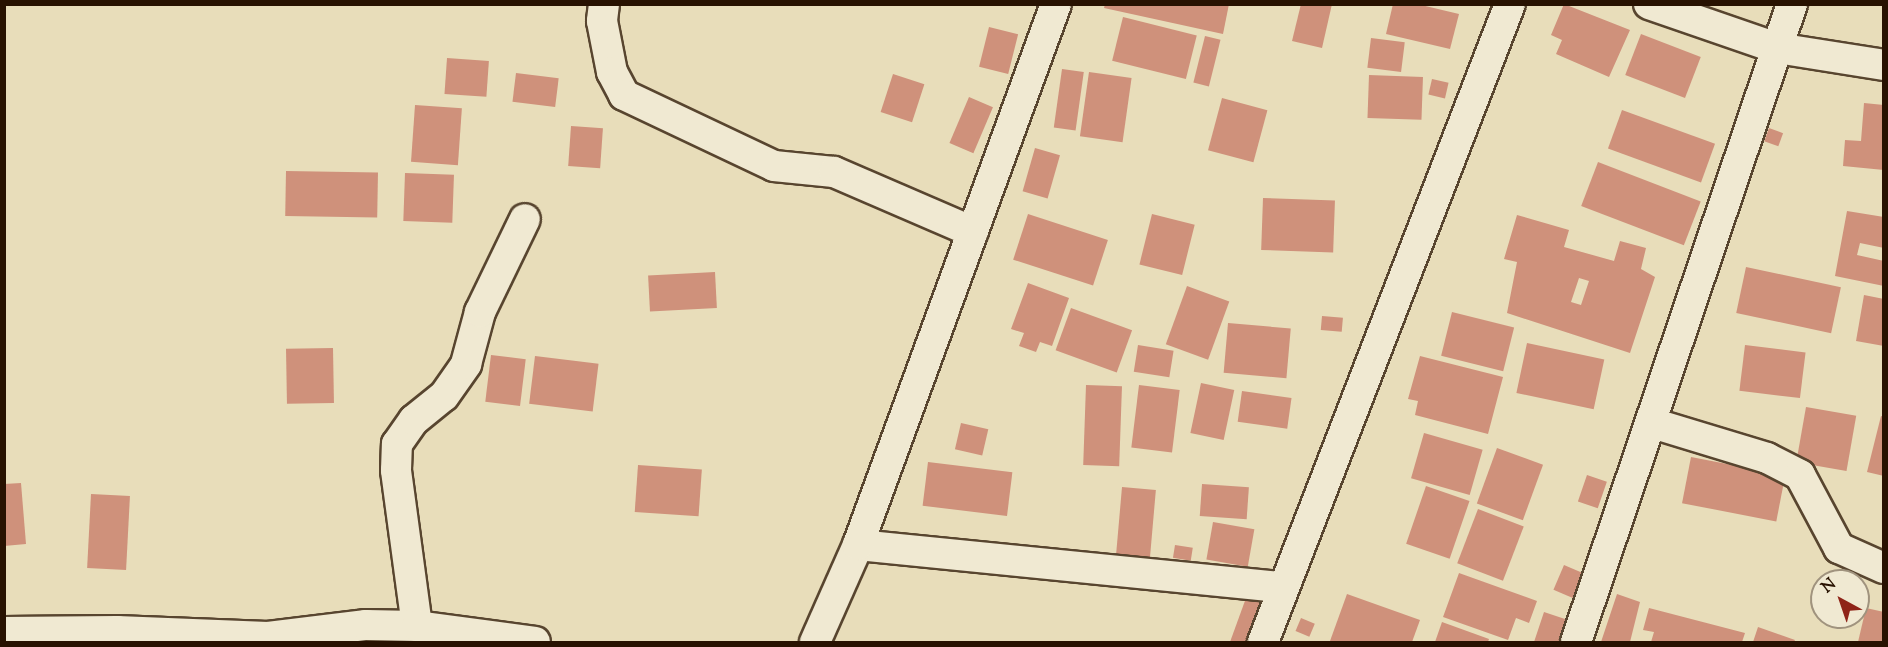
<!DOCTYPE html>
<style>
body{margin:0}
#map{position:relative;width:1888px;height:647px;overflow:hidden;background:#e8ddba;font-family:"Sorts Mill Goudy",serif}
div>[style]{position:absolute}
.building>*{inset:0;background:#cf917b;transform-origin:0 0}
.roads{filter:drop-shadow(2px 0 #58452f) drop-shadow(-2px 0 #58452f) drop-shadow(0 2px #58452f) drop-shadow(0 -2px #58452f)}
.street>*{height:30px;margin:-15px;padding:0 15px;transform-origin:15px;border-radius:15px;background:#f0e9d2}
span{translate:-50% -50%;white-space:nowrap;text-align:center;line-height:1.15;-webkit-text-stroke:6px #f0e9d2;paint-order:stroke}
.frame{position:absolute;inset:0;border:6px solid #281201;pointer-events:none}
.north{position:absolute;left:1810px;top:569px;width:60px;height:60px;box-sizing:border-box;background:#f0e9d2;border:2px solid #a0937e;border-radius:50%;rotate:320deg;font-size:16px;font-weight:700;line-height:24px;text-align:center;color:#281201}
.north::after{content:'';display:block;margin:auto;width:21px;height:27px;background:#8f2418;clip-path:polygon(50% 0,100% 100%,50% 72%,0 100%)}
</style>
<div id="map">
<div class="building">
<i style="clip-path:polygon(1105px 4px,1229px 4px,1223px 34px,1104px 8px)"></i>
<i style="clip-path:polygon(1301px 4px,1332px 4px,1322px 48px,1292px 41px)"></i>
<i style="clip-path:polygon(1393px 4px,1417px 4px,1459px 14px,1450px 49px,1386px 34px)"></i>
<i style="clip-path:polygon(1564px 4px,1630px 30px,1609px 77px,1556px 54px,1562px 40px,1551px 35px)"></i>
<i style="left:1123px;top:17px;width:76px;height:45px;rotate:14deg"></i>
<i style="left:989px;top:27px;width:30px;height:41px;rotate:14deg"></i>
<i style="left:1641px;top:34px;width:64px;height:44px;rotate:21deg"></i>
<i style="left:1205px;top:36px;width:16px;height:48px;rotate:14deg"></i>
<i style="left:1371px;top:38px;width:34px;height:30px;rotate:7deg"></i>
<i style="left:447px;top:58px;width:42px;height:36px;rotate:4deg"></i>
<i style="left:1062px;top:69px;width:22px;height:59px;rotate:8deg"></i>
<i style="left:1089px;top:72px;width:43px;height:65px;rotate:8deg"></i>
<i style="left:516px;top:73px;width:43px;height:29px;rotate:7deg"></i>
<i style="left:893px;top:74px;width:33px;height:40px;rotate:18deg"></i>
<i style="left:1369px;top:75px;width:54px;height:43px;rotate:2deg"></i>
<i style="left:1432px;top:79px;width:17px;height:16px;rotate:13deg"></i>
<i style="left:969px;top:97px;width:26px;height:50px;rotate:23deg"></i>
<i style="left:1222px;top:98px;width:47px;height:54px;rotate:15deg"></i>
<i style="clip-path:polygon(1864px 103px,1884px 105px,1884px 170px,1843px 166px,1845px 140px,1861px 141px)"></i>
<i style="left:415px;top:105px;width:47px;height:57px;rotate:4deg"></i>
<i style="left:1622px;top:110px;width:99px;height:41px;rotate:20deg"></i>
<i style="left:571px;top:126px;width:32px;height:40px;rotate:4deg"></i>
<i style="left:1769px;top:128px;width:15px;height:14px;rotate:20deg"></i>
<i style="left:1035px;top:148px;width:26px;height:45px;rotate:16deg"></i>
<i style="left:1598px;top:162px;width:110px;height:47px;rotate:21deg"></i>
<i style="left:286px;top:171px;width:92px;height:45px;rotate:1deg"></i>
<i style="left:405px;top:173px;width:49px;height:48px;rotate:2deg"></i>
<i style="left:1263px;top:198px;width:72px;height:52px;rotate:2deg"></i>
<i style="clip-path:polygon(1847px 211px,1884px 217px,1884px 248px,1860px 243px,1857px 255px,1884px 261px,1884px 286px,1835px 276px)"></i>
<i style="left:1028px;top:214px;width:84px;height:48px;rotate:18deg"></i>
<i style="left:1152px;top:214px;width:44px;height:52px;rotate:14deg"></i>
<i style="clip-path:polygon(evenodd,1517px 215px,1569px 230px,1564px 247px,1614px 261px,1620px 241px,1646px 248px,1641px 269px,1655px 277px,1630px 353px,1507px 313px,1517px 262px,1504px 259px,1517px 215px,1579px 278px,1589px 281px,1581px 305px,1571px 302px,1579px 278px)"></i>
<i style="left:1746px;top:267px;width:97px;height:47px;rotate:12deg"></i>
<i style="left:715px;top:272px;width:36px;height:67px;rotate:87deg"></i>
<i style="clip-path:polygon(1028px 283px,1069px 298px,1052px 346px,1040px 342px,1036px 352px,1019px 346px,1024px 333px,1011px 329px)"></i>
<i style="left:1187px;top:286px;width:45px;height:62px;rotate:20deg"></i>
<i style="clip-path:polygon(1864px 295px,1884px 299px,1884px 346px,1856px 341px)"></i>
<i style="left:1071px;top:308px;width:65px;height:45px;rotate:20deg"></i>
<i style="left:1452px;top:312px;width:64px;height:45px;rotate:14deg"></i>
<i style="left:1322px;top:316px;width:21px;height:14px;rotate:5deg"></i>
<i style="left:1228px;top:323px;width:63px;height:50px;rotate:5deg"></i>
<i style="left:1527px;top:343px;width:79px;height:51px;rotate:12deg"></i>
<i style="left:1138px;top:345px;width:36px;height:27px;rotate:9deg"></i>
<i style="left:1745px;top:345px;width:61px;height:46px;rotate:7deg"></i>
<i style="left:333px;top:348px;width:55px;height:47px;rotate:89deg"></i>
<i style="left:491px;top:355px;width:35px;height:47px;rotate:7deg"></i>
<i style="left:535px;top:356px;width:64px;height:48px;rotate:7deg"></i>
<i style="clip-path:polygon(1420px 356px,1503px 377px,1488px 434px,1415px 415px,1418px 401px,1408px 399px)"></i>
<i style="left:1201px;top:383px;width:34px;height:51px;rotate:12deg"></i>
<i style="left:1086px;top:385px;width:36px;height:80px;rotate:2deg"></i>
<i style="left:1139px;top:385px;width:41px;height:63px;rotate:7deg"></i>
<i style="left:1242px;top:391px;width:50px;height:31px;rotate:8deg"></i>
<i style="left:1806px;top:407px;width:51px;height:56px;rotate:10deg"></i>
<i style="clip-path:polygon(1881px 416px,1884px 417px,1884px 476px,1867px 472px)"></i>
<i style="left:961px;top:423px;width:28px;height:27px;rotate:13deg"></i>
<i style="left:1424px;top:433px;width:61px;height:47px;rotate:16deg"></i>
<i style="left:1497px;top:448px;width:49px;height:59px;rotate:20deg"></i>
<i style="left:1691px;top:457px;width:96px;height:47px;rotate:11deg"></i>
<i style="left:928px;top:462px;width:85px;height:44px;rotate:7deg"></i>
<i style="left:638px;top:465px;width:64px;height:47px;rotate:4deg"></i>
<i style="left:1587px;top:475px;width:21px;height:28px;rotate:19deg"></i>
<i style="clip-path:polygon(21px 483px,26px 544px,4px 546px,4px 484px)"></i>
<i style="left:1202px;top:484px;width:47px;height:32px;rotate:4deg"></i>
<i style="left:1426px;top:486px;width:46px;height:61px;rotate:19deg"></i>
<i style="left:1122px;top:487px;width:34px;height:76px;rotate:5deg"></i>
<i style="left:91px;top:494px;width:39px;height:74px;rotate:3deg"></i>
<i style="left:1478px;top:509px;width:49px;height:58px;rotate:21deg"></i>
<i style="left:1213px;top:522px;width:42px;height:38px;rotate:10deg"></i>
<i style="left:1175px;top:545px;width:18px;height:13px;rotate:9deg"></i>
<i style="left:1564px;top:565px;width:21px;height:27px;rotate:23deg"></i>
<i style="clip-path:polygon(1459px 573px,1537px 601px,1529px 623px,1516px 618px,1508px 640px,1443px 617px)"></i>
<i style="clip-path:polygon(1347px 594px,1420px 620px,1412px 642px,1330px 641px)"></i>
<i style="clip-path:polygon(1617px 594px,1640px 602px,1630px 642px,1601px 642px)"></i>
<i style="clip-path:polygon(1246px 598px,1267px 605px,1254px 642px,1230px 642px)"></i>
<i style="clip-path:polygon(1649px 608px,1745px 633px,1742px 642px,1651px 642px,1654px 632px,1643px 630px)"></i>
<i style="clip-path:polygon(1866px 608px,1884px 612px,1884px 642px,1858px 642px)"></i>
<i style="clip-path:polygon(1544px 612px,1568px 620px,1560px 642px,1534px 642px)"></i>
<i style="left:1301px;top:618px;width:15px;height:14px;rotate:23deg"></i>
<i style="clip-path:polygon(1442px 622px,1489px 639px,1488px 642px,1435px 642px)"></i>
<i style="clip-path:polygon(1758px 627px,1795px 640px,1794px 642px,1753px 642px)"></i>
</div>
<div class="roads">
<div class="street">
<i style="left:604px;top:4px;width:17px;rotate:97deg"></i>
<i style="left:602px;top:21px;width:52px;rotate:78.9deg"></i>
<i style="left:612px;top:72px;width:26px;rotate:62deg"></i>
<i style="left:624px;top:95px;width:166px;rotate:25.3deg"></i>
<i style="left:774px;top:166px;width:60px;rotate:5.7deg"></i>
<i style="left:834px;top:172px;width:151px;rotate:23.3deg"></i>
<i style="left:1649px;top:4px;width:135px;rotate:19deg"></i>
<i style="left:1777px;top:48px;width:108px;rotate:9deg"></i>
<i style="left:1652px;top:423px;width:120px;rotate:16.9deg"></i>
<i style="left:1767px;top:458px;width:37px;rotate:27deg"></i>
<i style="left:1800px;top:475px;width:83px;rotate:61.9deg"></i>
<i style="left:1839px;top:548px;width:49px;rotate:24deg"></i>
<i style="left:858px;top:545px;width:426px;rotate:5.7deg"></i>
<i style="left:417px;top:626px;width:157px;rotate:-97.7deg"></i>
<i style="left:396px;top:470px;width:26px;rotate:-88deg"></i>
<i style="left:397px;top:444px;width:29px;rotate:-55deg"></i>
<i style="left:414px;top:420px;width:38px;rotate:-39deg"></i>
<i style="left:444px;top:396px;width:39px;rotate:-55deg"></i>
<i style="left:466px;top:364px;width:54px;rotate:-74.9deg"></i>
<i style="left:480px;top:312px;width:103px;rotate:-64.2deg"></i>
<i style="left:4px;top:632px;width:113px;rotate:-0.5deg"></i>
<i style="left:117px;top:631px;width:151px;rotate:2.3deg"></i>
<i style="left:268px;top:637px;width:99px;rotate:-7deg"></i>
<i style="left:366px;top:625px;width:51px;rotate:1.1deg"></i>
<i style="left:417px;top:626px;width:119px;rotate:7.7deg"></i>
<i style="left:815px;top:642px;width:106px;rotate:-66.1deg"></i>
<i style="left:858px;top:545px;width:576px;rotate:-69.9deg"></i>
<i style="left:1263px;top:642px;width:684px;rotate:-68.84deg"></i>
<i style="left:1576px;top:642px;width:674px;rotate:-71.3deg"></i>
</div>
</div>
<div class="frame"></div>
<div class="north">N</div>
</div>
